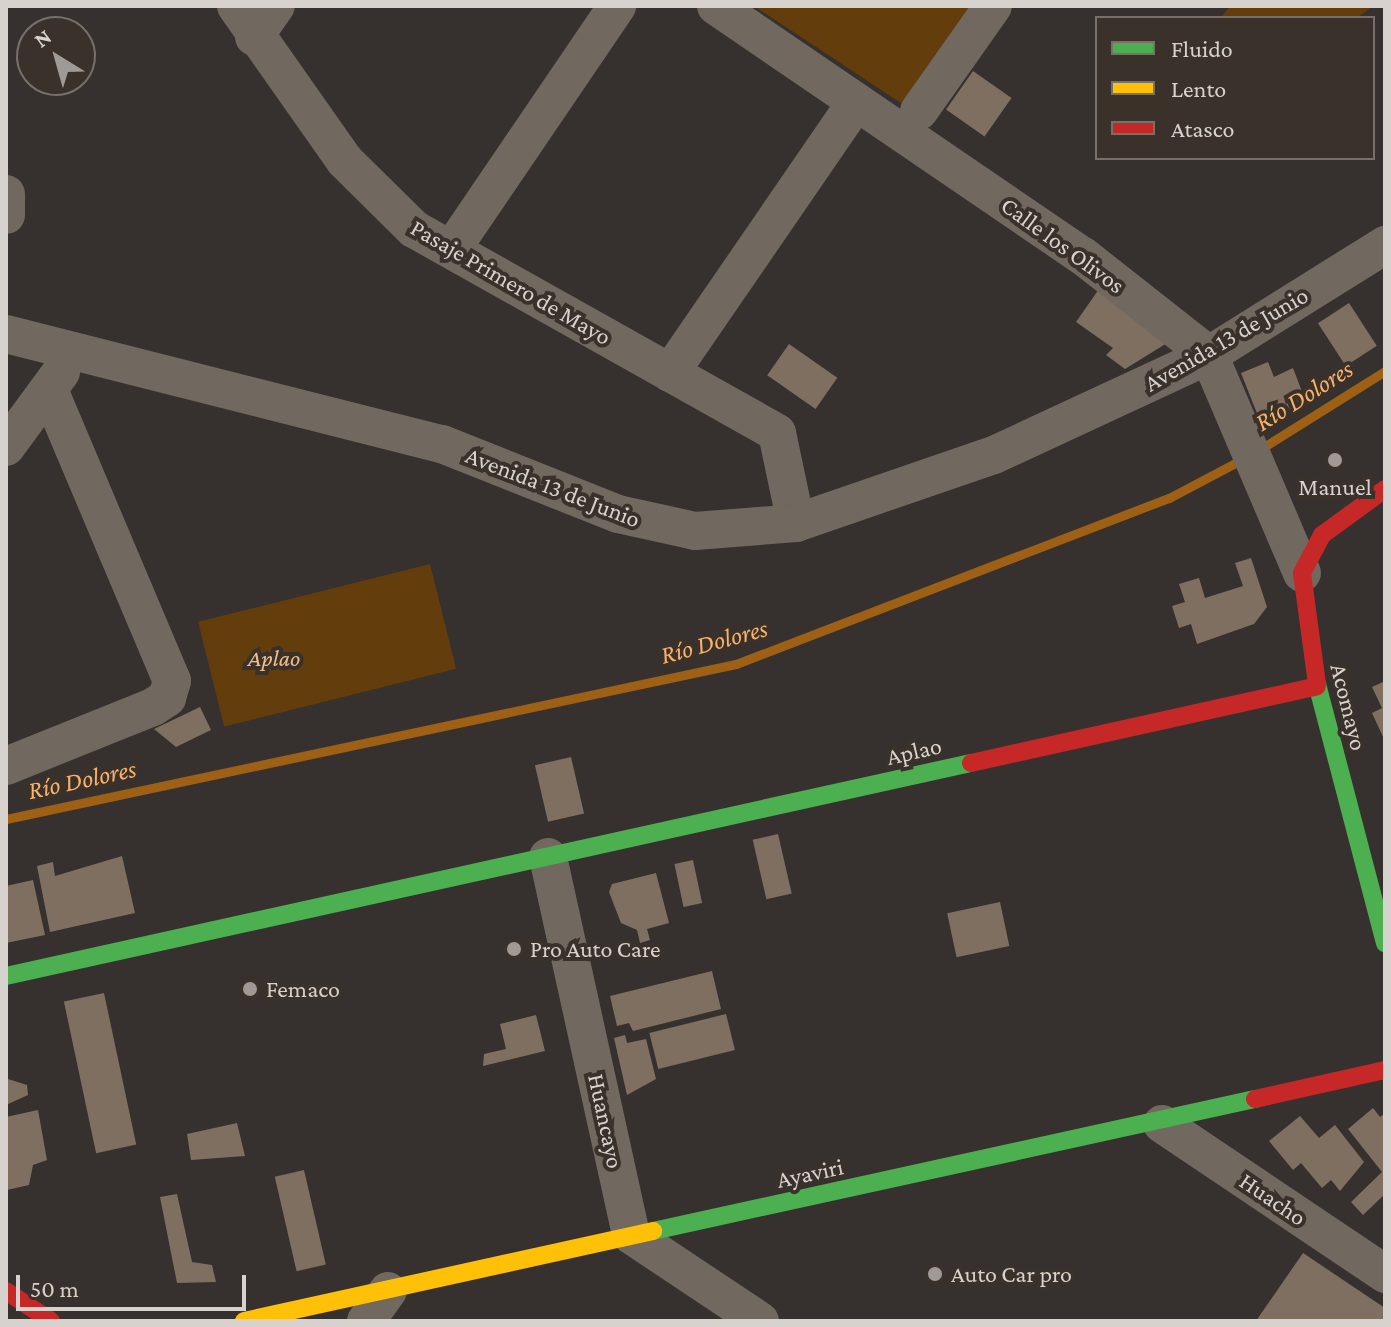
<!DOCTYPE html>
<meta charset="utf-8">
<style>
body{margin:0}
#map{position:relative;width:1391px;height:1327px;overflow:hidden;background:#36312e;font-family:"Crimson Pro",serif}
div>[style]{position:absolute}
.green>*{inset:0;background:#643d0d;transform-origin:0 0}
.stream>*{height:9px;margin:-4.5px;padding:0 4.5px;transform-origin:4.5px;border-radius:4.5px;background:#9d6014}
.building>*{inset:0;background:#7f6f60;transform-origin:0 0}
.street>*{height:38px;margin:-19px;padding:0 19px;transform-origin:19px;border-radius:19px;background:#716860}
.fast>*{height:18px;margin:-9px;padding:0 9px;transform-origin:9px;border-radius:9px;background:#4caf50}
.slow>*{height:18px;margin:-9px;padding:0 9px;transform-origin:9px;border-radius:9px;background:#ffc107}
.jam>*{height:18px;margin:-9px;padding:0 9px;transform-origin:9px;border-radius:9px;background:#c62828}
.dots>*{width:22px;height:22px;translate:-50% -50%;box-sizing:border-box;border:4px solid #39312a;border-radius:50%}
span{translate:-50% -50%;white-space:nowrap;text-align:center;line-height:1.15;-webkit-text-stroke:8px #39312a;paint-order:stroke}
.street-label{font-size:24px;color:#d7d2cd}
.poi-label{font-size:24px;color:#d7d2cd}
.left{translate:0 -50%;text-align:left}
.park-label{font-size:24px;color:#f3bd89;font-style:italic}
.water-label{font-size:26px;color:#fab26a;font-style:italic}
.frame{position:absolute;inset:0;border:8px solid #d7d2cd;pointer-events:none}
.legend{position:absolute;left:1095px;top:16px;width:280px;height:144px;box-sizing:border-box;background:#39312a;border:2px solid #78716b;margin:0;padding:10px 14px;list-style:none;font-size:24px;color:#d7d2cd}
.legend li{display:flex;align-items:center;gap:16px;height:40px}
.legend b{width:40px;border:2px solid #78716b}
.north{position:absolute;left:16px;top:16px;width:80px;height:80px;box-sizing:border-box;background:#39312a;border:2px solid #78716b;border-radius:50%;rotate:323deg;font-size:22px;font-weight:700;line-height:32px;text-align:center;color:#d7d2cd}
.north::after{content:'';display:block;margin:auto;width:28px;height:36px;background:#9f9a95;clip-path:polygon(50% 0,100% 100%,50% 72%,0 100%)}
.scale{position:absolute;left:16px;top:1275px;width:230px;height:36px;box-sizing:border-box;border:4px solid #d7d2cd;border-top:0;padding-left:10px;font-size:24px;line-height:28px;white-space:nowrap;color:#d7d2cd;-webkit-text-stroke:6px #39312a;paint-order:stroke}
</style>
<div id="map">
<div class="green">
<i style="clip-path:polygon(754px 6px,980px 6px,910px 109px)"></i>
<i style="clip-path:polygon(1230px 6px,1373px 6px,1357px 18px,1221px 18px)"></i>
<i style="left:430px;top:564px;width:108px;height:239px;rotate:76deg"></i>
</div>
<div class="stream">
<i style="left:1259px;top:450px;width:149px;rotate:-32.1deg"></i>
<i style="left:6px;top:819px;width:746px;rotate:-11.99deg"></i>
<i style="left:736px;top:664px;width:464px;rotate:-21deg"></i>
<i style="left:1169px;top:498px;width:84px;rotate:-27.8deg"></i>
</div>
<div class="building">
<i style="left:973px;top:71px;width:47px;height:47px;rotate:35deg"></i>
<i style="clip-path:polygon(1099px 289px,1172px 340px,1125px 369px,1106px 355px,1113px 348px,1076px 322px)"></i>
<i style="left:1349px;top:303px;width:51px;height:37px;rotate:57deg"></i>
<i style="left:789px;top:344px;width:59px;height:38px;rotate:35deg"></i>
<i style="clip-path:polygon(1268px 362px,1274px 377px,1293px 368px,1306px 402px,1260px 421px,1241px 373px)"></i>
<i style="clip-path:polygon(1251px 558px,1267px 607px,1254px 624px,1197px 644px,1191px 624px,1179px 628px,1172px 606px,1185px 602px,1179px 584px,1199px 578px,1205px 598px,1243px 586px,1235px 563px)"></i>
<i style="clip-path:polygon(1385px 681px,1385px 741px,1372px 713px,1382px 708px,1372px 687px)"></i>
<i style="clip-path:polygon(200px 707px,211px 730px,176px 747px,154px 729px)"></i>
<i style="left:571px;top:757px;width:58px;height:37px;rotate:77deg"></i>
<i style="left:778px;top:834px;width:61px;height:26px;rotate:77deg"></i>
<i style="clip-path:polygon(122px 856px,135px 913px,50px 932px,37px 866px,53px 862px,55px 876px)"></i>
<i style="left:693px;top:860px;width:44px;height:19px;rotate:78deg"></i>
<i style="clip-path:polygon(656px 873px,669px 923px,647px 929px,650px 940px,640px 943px,637px 930px,621px 923px,609px 892px,612px 884px)"></i>
<i style="clip-path:polygon(33px 880px,45px 935px,6px 943px,6px 886px)"></i>
<i style="left:1000px;top:902px;width:45px;height:54px;rotate:78deg"></i>
<i style="clip-path:polygon(712px 971px,721px 1009px,633px 1031px,629px 1023px,617px 1026px,610px 996px)"></i>
<i style="left:104px;top:993px;width:155px;height:41px;rotate:78deg"></i>
<i style="left:726px;top:1014px;width:37px;height:79px;rotate:76deg"></i>
<i style="clip-path:polygon(536px 1015px,545px 1051px,483px 1066px,484px 1054px,506px 1049px,500px 1024px)"></i>
<i style="clip-path:polygon(625px 1035px,627px 1043px,646px 1039px,656px 1079px,627px 1095px,614px 1038px)"></i>
<i style="clip-path:polygon(8px 1079px,27px 1085px,28px 1095px,6px 1105px)"></i>
<i style="clip-path:polygon(1373px 1108px,1380px 1117px,1385px 1113px,1385px 1194px,1363px 1215px,1351px 1202px,1382px 1172px,1348px 1129px)"></i>
<i style="clip-path:polygon(38px 1110px,47px 1160px,33px 1165px,29px 1185px,7px 1190px,6px 1117px)"></i>
<i style="clip-path:polygon(1300px 1116px,1319px 1138px,1335px 1125px,1364px 1162px,1340px 1191px,1331px 1180px,1322px 1188px,1301px 1163px,1293px 1170px,1269px 1141px)"></i>
<i style="clip-path:polygon(237px 1123px,245px 1156px,191px 1160px,187px 1134px)"></i>
<i style="left:304px;top:1170px;width:97px;height:30px;rotate:77deg"></i>
<i style="clip-path:polygon(177px 1194px,192px 1262px,212px 1265px,216px 1282px,177px 1283px,160px 1197px)"></i>
<i style="clip-path:polygon(1303px 1253px,1385px 1308px,1385px 1321px,1256px 1321px)"></i>
</div>
<div class="street">
<i style="left:236px;top:6px;width:189px;rotate:54.9deg"></i>
<i style="left:345px;top:161px;width:97px;rotate:44.6deg"></i>
<i style="left:414px;top:229px;width:416px;rotate:29.3deg"></i>
<i style="left:777px;top:433px;width:92px;rotate:78.1deg"></i>
<i style="left:716px;top:6px;width:444px;rotate:34.3deg"></i>
<i style="left:1083px;top:256px;width:160px;rotate:38.2deg"></i>
<i style="left:1209px;top:355px;width:237px;rotate:66.9deg"></i>
<i style="left:254px;top:37px;width:38px;rotate:-55deg"></i>
<i style="left:919px;top:111px;width:128px;rotate:-54.8deg"></i>
<i style="left:6px;top:194px;width:21px;rotate:90deg"></i>
<i style="left:452px;top:249px;width:294px;rotate:-55.8deg"></i>
<i style="left:6px;top:334px;width:450px;rotate:14.2deg"></i>
<i style="left:442px;top:444px;width:189px;rotate:21.7deg"></i>
<i style="left:618px;top:514px;width:79px;rotate:12.4deg"></i>
<i style="left:695px;top:531px;width:101px;rotate:-4.5deg"></i>
<i style="left:796px;top:523px;width:209px;rotate:-19deg"></i>
<i style="left:994px;top:455px;width:237px;rotate:-24.9deg"></i>
<i style="left:1209px;top:355px;width:208px;rotate:-32deg"></i>
<i style="left:670px;top:373px;width:329px;rotate:-55.5deg"></i>
<i style="left:6px;top:447px;width:93px;rotate:-53.7deg"></i>
<i style="left:6px;top:766px;width:158px;rotate:-21.9deg"></i>
<i style="left:153px;top:707px;width:17px;rotate:-33deg"></i>
<i style="left:167px;top:698px;width:18px;rotate:-74deg"></i>
<i style="left:172px;top:681px;width:316px;rotate:-112.9deg"></i>
<i style="left:548px;top:857px;width:387px;rotate:77.6deg"></i>
<i style="left:631px;top:1235px;width:155px;rotate:33.7deg"></i>
<i style="left:1162px;top:1124px;width:269px;rotate:33.9deg"></i>
<i style="left:366px;top:1321px;width:37px;rotate:-54deg"></i>
</div>
<div class="fast">
<i style="left:1317px;top:684px;width:268px;rotate:75.3deg"></i>
<i style="left:6px;top:976px;width:988px;rotate:-12.45deg"></i>
<i style="left:653px;top:1231px;width:616px;rotate:-12.37deg"></i>
</div>
<div class="slow">
<i style="left:244px;top:1321px;width:419px;rotate:-12.4deg"></i>
</div>
<div class="jam">
<i style="left:1317px;top:684px;width:112px;rotate:-97.7deg"></i>
<i style="left:1302px;top:573px;width:43px;rotate:-62.2deg"></i>
<i style="left:1322px;top:535px;width:78px;rotate:-36.1deg"></i>
<i style="left:971px;top:763px;width:354px;rotate:-12.5deg"></i>
<i style="left:1255px;top:1099px;width:133px;rotate:-12.6deg"></i>
<i style="left:6px;top:1291px;width:54px;rotate:33.7deg"></i>
</div>
<div class="dots">
<i style="left:1335px;top:460px;background:#9f9a95"></i>
<i style="left:514px;top:949px;background:#9f9a95"></i>
<i style="left:250px;top:989px;background:#9f9a95"></i>
<i style="left:935px;top:1274px;background:#9f9a95"></i>
</div>
<div class="street-label">
<span style="left:1063px;top:245px;rotate:36deg">Calle los Olivos</span>
<span style="left:511px;top:282px;rotate:30deg">Pasaje Primero de Mayo</span>
<span style="left:1226px;top:339px;rotate:-30deg">Avenida 13 de Junio</span>
<span style="left:553px;top:487px;rotate:21deg">Avenida 13 de Junio</span>
<span style="left:1349px;top:707px;rotate:76deg">Acomayo</span>
<span style="left:914px;top:751px;rotate:-13deg">Aplao</span>
<span style="left:606px;top:1121px;rotate:78deg">Huancayo</span>
<span style="left:810px;top:1173px;rotate:-12deg">Ayaviri</span>
<span style="left:1273px;top:1199px;rotate:34deg">Huacho</span>
</div>
<div class="poi-label">
<span style="left:1335px;top:487px">Manuel</span>
<span class="left" style="left:530px;top:949px">Pro Auto Care</span>
<span class="left" style="left:266px;top:989px">Femaco</span>
<span class="left" style="left:951px;top:1274px">Auto Car pro</span>
</div>
<div class="park-label">
<span style="left:274px;top:658px">Aplao</span>
</div>
<div class="water-label">
<span style="left:1304px;top:396px;rotate:-32deg">Río Dolores</span>
<span style="left:714px;top:642px;rotate:-15deg">Río Dolores</span>
<span style="left:82px;top:780px;rotate:-12deg">Río Dolores</span>
</div>
<div class="frame"></div>
<ul class="legend">
<li><b style="height:10px;background:#4caf50"></b>Fluido</li>
<li><b style="height:10px;background:#ffc107"></b>Lento</li>
<li><b style="height:10px;background:#c62828"></b>Atasco</li>
</ul>
<div class="north">N</div>
<div class="scale">50 m</div>
</div>
